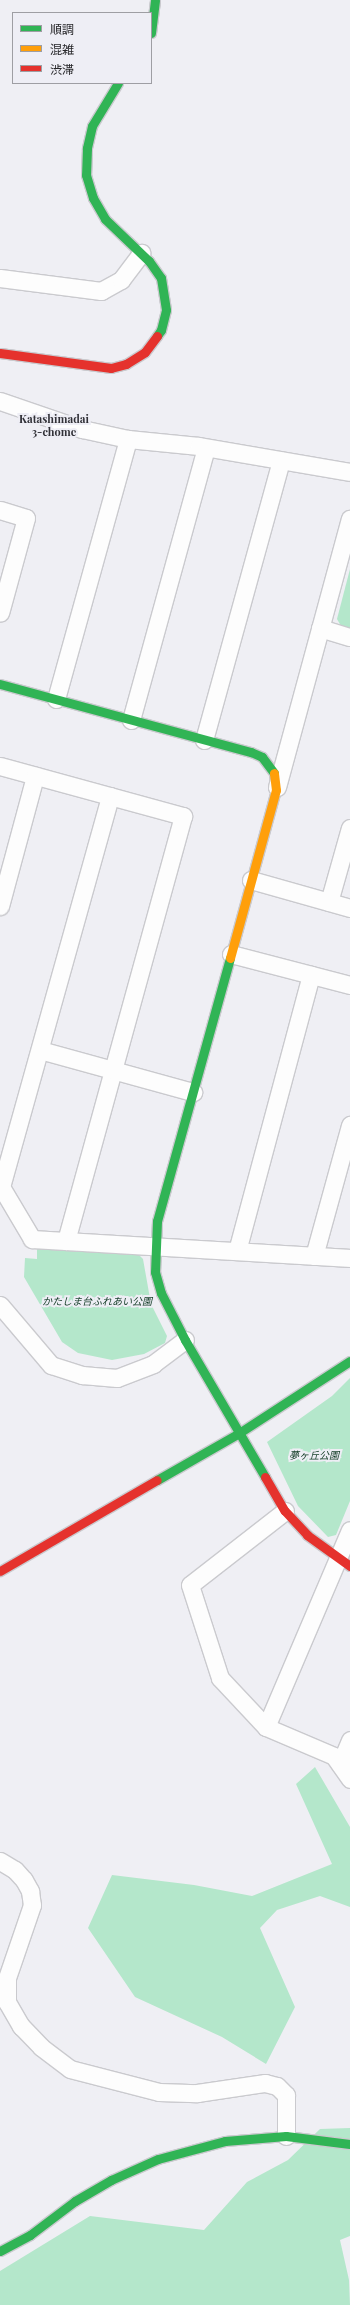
<!DOCTYPE html>
<meta charset="utf-8">
<style>
body{margin:0}
#map{position:relative;width:350px;height:2305px;overflow:hidden;background:#efeff4;font-family:"Playfair Display","Noto Sans JP",serif}
div>[style]{position:absolute}
.green>*{inset:0;background:#b4e7cb}
.roads{filter:drop-shadow(1px 0 #cacace) drop-shadow(-1px 0 #cacace) drop-shadow(0 1px #cacace) drop-shadow(0 -1px #cacace)}
.street>*{height:17px;margin:-8.5px;padding:0 8.5px;transform-origin:8.5px;border-radius:8.5px;background:#fdfdfd}
.fast>*{height:9px;margin:-4.5px;padding:0 4.5px;transform-origin:4.5px;border-radius:4.5px;background:#30b455}
.slow>*{height:9px;margin:-4.5px;padding:0 4.5px;transform-origin:4.5px;border-radius:4.5px;background:#ff9f0a}
.jam>*{height:9px;margin:-4.5px;padding:0 4.5px;transform-origin:4.5px;border-radius:4.5px;background:#e5322d}
span{translate:-50% -50%;white-space:nowrap;text-align:center;line-height:1.15;-webkit-text-stroke:4px #eeeef5;paint-order:stroke}
.park-label{font-size:10px;color:#123c26;font-style:italic}
.neighbourhood-label{font-size:11px;color:#313137;font-weight:700}
.legend{position:absolute;left:12px;top:12px;width:140px;height:72px;box-sizing:border-box;background:#eeeef5;border:1px solid #9e9ea3;margin:0;padding:5px 7px;list-style:none;font-size:12px;color:#262629}
.legend li{display:flex;align-items:center;gap:8px;height:20px}
.legend b{width:20px;border:1px solid #9e9ea3}
</style>
<div id="map">
<div class="green">
<i style="clip-path:polygon(350px 569px,350px 630px,342px 628px,337px 619px)"></i>
<i style="clip-path:polygon(37px 1246px,135px 1251px,143px 1259px,151px 1304px,167px 1336px,165px 1343px,144px 1354px,112px 1360px,78px 1353px,62px 1342px,24px 1277px,25px 1258px,37px 1259px)"></i>
<i style="clip-path:polygon(350px 1378px,350px 1501px,336px 1535px,328px 1537px,298px 1506px,267px 1442px,332px 1396px)"></i>
<i style="clip-path:polygon(315px 1767px,350px 1827px,350px 1907px,320px 1896px,277px 1910px,260px 1928px,295px 2007px,266px 2064px,222px 2037px,135px 1997px,88px 1928px,112px 1875px,194px 1885px,252px 1896px,332px 1864px,296px 1784px)"></i>
<i style="clip-path:polygon(350px 2128px,350px 2236px,340px 2240px,349px 2280px,350px 2305px,0 2305px,0 2271px,90px 2216px,204px 2230px,247px 2182px,288px 2160px,320px 2129px)"></i>
</div>
<div class="roads">
<div class="street">
<i style="left:0;top:278px;width:102px;rotate:7.3deg"></i>
<i style="left:101px;top:291px;width:23px;rotate:-29deg"></i>
<i style="left:121px;top:280px;width:34px;rotate:-53deg"></i>
<i style="left:0;top:401px;width:87px;rotate:18.9deg"></i>
<i style="left:82px;top:429px;width:47px;rotate:12.3deg"></i>
<i style="left:128px;top:439px;width:71px;rotate:5.6deg"></i>
<i style="left:199px;top:446px;width:153px;rotate:9.8deg"></i>
<i style="left:0;top:510px;width:27px;rotate:17deg"></i>
<i style="left:26px;top:518px;width:98px;rotate:105.3deg"></i>
<i style="left:320px;top:628px;width:31px;rotate:17deg"></i>
<i style="left:56px;top:699px;width:270px;rotate:-74.5deg"></i>
<i style="left:131px;top:720px;width:282px;rotate:-74.6deg"></i>
<i style="left:204px;top:740px;width:290px;rotate:-74.6deg"></i>
<i style="left:0;top:766px;width:190px;rotate:15.3deg"></i>
<i style="left:183px;top:816px;width:441px;rotate:105.4deg"></i>
<i style="left:277px;top:787px;width:278px;rotate:-74.8deg"></i>
<i style="left:251px;top:880px;width:103px;rotate:15.8deg"></i>
<i style="left:329px;top:902px;width:77px;rotate:-74.2deg"></i>
<i style="left:0;top:906px;width:135px;rotate:-74.9deg"></i>
<i style="left:231px;top:954px;width:123px;rotate:14.6deg"></i>
<i style="left:40px;top:1050px;width:159px;rotate:15.4deg"></i>
<i style="left:0;top:1185px;width:63px;rotate:59.3deg"></i>
<i style="left:32px;top:1239px;width:319px;rotate:3.4deg"></i>
<i style="left:1px;top:1187px;width:406px;rotate:-74.4deg"></i>
<i style="left:237px;top:1251px;width:286px;rotate:-75deg"></i>
<i style="left:314px;top:1256px;width:136px;rotate:-74.6deg"></i>
<i style="left:0;top:1305px;width:79px;rotate:49.6deg"></i>
<i style="left:51px;top:1365px;width:33px;rotate:18deg"></i>
<i style="left:82px;top:1375px;width:35px;rotate:5deg"></i>
<i style="left:117px;top:1378px;width:39px;rotate:-21deg"></i>
<i style="left:153px;top:1364px;width:40px;rotate:-37deg"></i>
<i style="left:285px;top:1511px;width:120px;rotate:142.1deg"></i>
<i style="left:190px;top:1585px;width:98px;rotate:72.1deg"></i>
<i style="left:220px;top:1678px;width:67px;rotate:46.8deg"></i>
<i style="left:266px;top:1727px;width:74px;rotate:23.1deg"></i>
<i style="left:334px;top:1756px;width:28px;rotate:55deg"></i>
<i style="left:266px;top:1727px;width:214px;rotate:-66.9deg"></i>
<i style="left:340px;top:1764px;width:26px;rotate:-67deg"></i>
<i style="left:0;top:1861px;width:17px;rotate:31deg"></i>
<i style="left:15px;top:1870px;width:13px;rotate:48deg"></i>
<i style="left:24px;top:1880px;width:13px;rotate:61deg"></i>
<i style="left:30px;top:1891px;width:14px;rotate:82deg"></i>
<i style="left:32px;top:1905px;width:77px;rotate:108.9deg"></i>
<i style="left:7px;top:1978px;width:24px;rotate:90deg"></i>
<i style="left:7px;top:2002px;width:28px;rotate:60deg"></i>
<i style="left:21px;top:2026px;width:29px;rotate:46deg"></i>
<i style="left:41px;top:2047px;width:36px;rotate:37deg"></i>
<i style="left:70px;top:2069px;width:92px;rotate:14.5deg"></i>
<i style="left:159px;top:2092px;width:38px;rotate:2deg"></i>
<i style="left:197px;top:2093px;width:69px;rotate:-8.4deg"></i>
<i style="left:265px;top:2083px;width:12px;rotate:14deg"></i>
<i style="left:277px;top:2086px;width:13px;rotate:45deg"></i>
<i style="left:286px;top:2095px;width:41px;rotate:90deg"></i>
</div>
<div class="fast">
<i style="left:151px;top:33px;width:33px;rotate:-83deg"></i>
<i style="left:118px;top:83px;width:50px;rotate:121.2deg"></i>
<i style="left:92px;top:126px;width:23px;rotate:103deg"></i>
<i style="left:87px;top:148px;width:27px;rotate:92deg"></i>
<i style="left:86px;top:175px;width:24px;rotate:73deg"></i>
<i style="left:93px;top:198px;width:24px;rotate:60deg"></i>
<i style="left:105px;top:219px;width:61px;rotate:43.7deg"></i>
<i style="left:149px;top:261px;width:21px;rotate:55deg"></i>
<i style="left:161px;top:278px;width:32px;rotate:81deg"></i>
<i style="left:166px;top:310px;width:21px;rotate:104deg"></i>
<i style="left:161px;top:330px;width:7px;rotate:124deg"></i>
<i style="left:0;top:684px;width:260px;rotate:15.2deg"></i>
<i style="left:251px;top:752px;width:12px;rotate:24deg"></i>
<i style="left:262px;top:757px;width:20px;rotate:53deg"></i>
<i style="left:230px;top:958px;width:273px;rotate:105.5deg"></i>
<i style="left:157px;top:1221px;width:51px;rotate:92.2deg"></i>
<i style="left:155px;top:1272px;width:22px;rotate:74deg"></i>
<i style="left:161px;top:1293px;width:53px;rotate:62.9deg"></i>
<i style="left:185px;top:1340px;width:159px;rotate:59.7deg"></i>
<i style="left:157px;top:1480px;width:95px;rotate:-29.8deg"></i>
<i style="left:239px;top:1433px;width:132px;rotate:-33deg"></i>
<i style="left:0;top:2251px;width:34px;rotate:-28deg"></i>
<i style="left:30px;top:2235px;width:56px;rotate:-37.1deg"></i>
<i style="left:75px;top:2201px;width:42px;rotate:-30.3deg"></i>
<i style="left:111px;top:2180px;width:51px;rotate:-24.1deg"></i>
<i style="left:158px;top:2159px;width:69px;rotate:-15deg"></i>
<i style="left:225px;top:2141px;width:61px;rotate:-4.7deg"></i>
<i style="left:286px;top:2136px;width:64px;rotate:7.1deg"></i>
</div>
<div class="slow">
<i style="left:230px;top:958px;width:174px;rotate:-74.7deg"></i>
<i style="left:276px;top:790px;width:17px;rotate:-97deg"></i>
</div>
<div class="jam">
<i style="left:0;top:353px;width:112px;rotate:7.7deg"></i>
<i style="left:111px;top:368px;width:16px;rotate:-15deg"></i>
<i style="left:126px;top:364px;width:22px;rotate:-32deg"></i>
<i style="left:145px;top:352px;width:20px;rotate:-53deg"></i>
<i style="left:265px;top:1477px;width:39px;rotate:60deg"></i>
<i style="left:285px;top:1511px;width:33px;rotate:47deg"></i>
<i style="left:307px;top:1535px;width:53px;rotate:35.8deg"></i>
<i style="left:0;top:1571px;width:181px;rotate:-30.1deg"></i>
</div>
</div>
<div class="park-label">
<span style="left:97px;top:1302px">かたしま台ふれあい公園</span>
<span style="left:314px;top:1456px">夢ヶ丘公園</span>
</div>
<div class="neighbourhood-label">
<span style="left:54px;top:426px">Katashimadai<br>3-chome</span>
</div>
<ul class="legend">
<li><b style="height:5px;background:#30b455"></b>順調</li>
<li><b style="height:5px;background:#ff9f0a"></b>混雑</li>
<li><b style="height:5px;background:#e5322d"></b>渋滞</li>
</ul>
</div>
